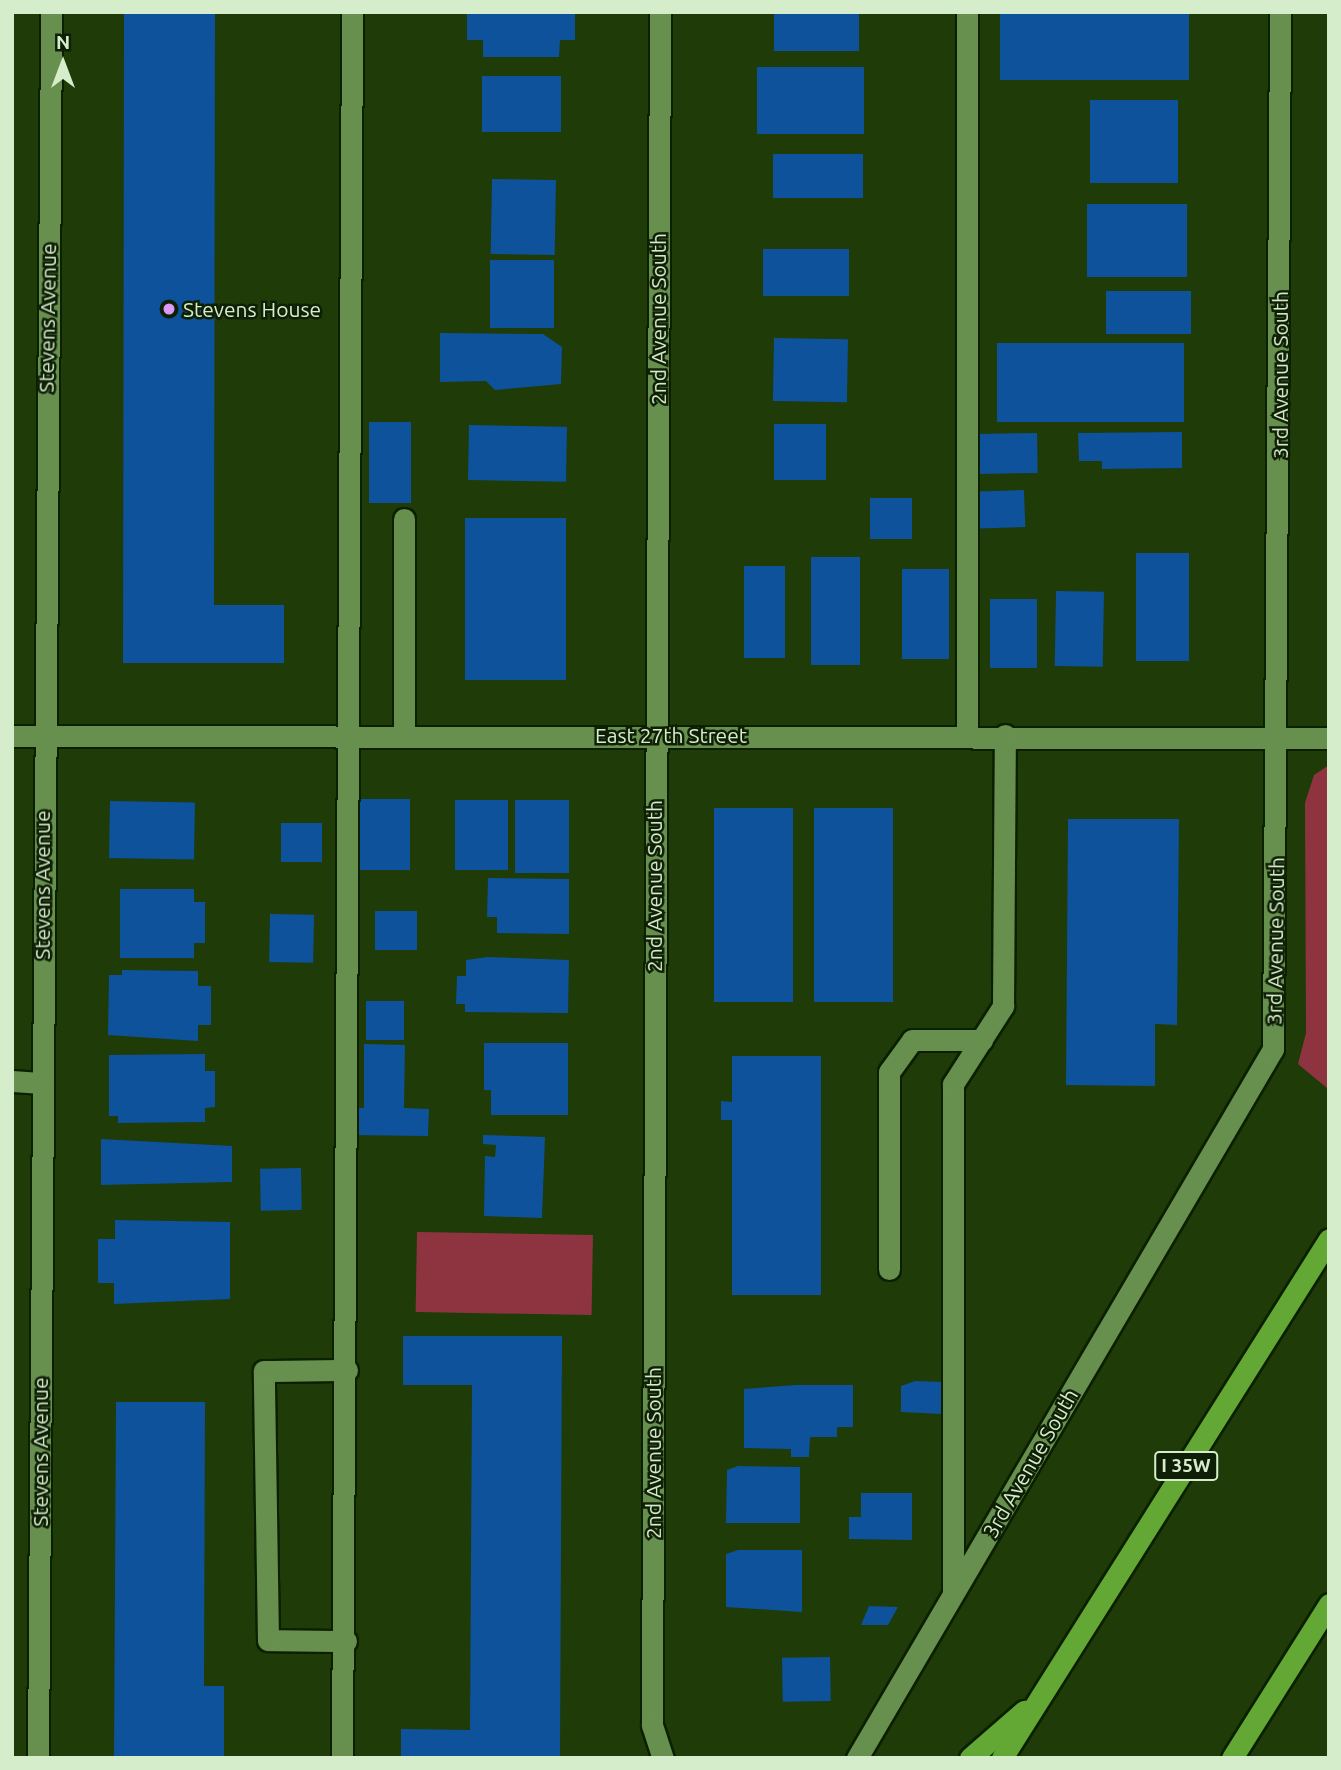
<!DOCTYPE html>
<style>
body{margin:0}
#map{position:relative;width:1341px;height:1770px;overflow:hidden;background:#1e3b08;font-family:Ubuntu,sans-serif}
div>[style]{position:absolute}
.green>*{inset:0;background:#8e3441;transform-origin:0 0}
.building>*{inset:0;background:#0e529b;transform-origin:0 0}
.roads{filter:drop-shadow(2px 0 #0c2000) drop-shadow(-2px 0 #0c2000) drop-shadow(0 2px #0c2000) drop-shadow(0 -2px #0c2000)}
.minor>*{height:21px;margin:-10.5px;padding:0 10.5px;transform-origin:10.5px;border-radius:10.5px;background:#67904f}
.highway>*{height:21px;margin:-10.5px;padding:0 10.5px;transform-origin:10.5px;border-radius:10.5px;background:#63a734}
.dots>*{width:19px;height:19px;translate:-50% -50%;box-sizing:border-box;border:4px solid #0e1f05;border-radius:50%}
span{translate:-50% -50%;white-space:nowrap;text-align:center;line-height:1.15;-webkit-text-stroke:5px #0e1f05;paint-order:stroke}
.shield-label span{padding:2px 5px;background:#0e1f05;border:2px solid;border-radius:5px;-webkit-text-stroke-width:0}
.shield-label{font-size:19px;color:#d6edcb;font-weight:700}
.poi-label{font-size:21px;color:#d6edcb}
.left{translate:0 -50%;text-align:left}
.street-label{font-size:21px;color:#d6edcb}
.frame{position:absolute;inset:0;border:14px solid #d6edcb;pointer-events:none}
.north{position:absolute;left:28px;top:28px;width:70px;height:70px;-webkit-text-stroke:5px #0e1f05;paint-order:stroke;rotate:0deg;font-size:19px;font-weight:700;line-height:28px;text-align:center;color:#d6edcb}
.north::after{content:'';display:block;margin:auto;width:24px;height:32px;background:#d6edcb;clip-path:polygon(50% 0,100% 100%,50% 72%,0 100%)}
</style>
<div id="map">
<div class="green">
<i style="clip-path:polygon(1329px 765px,1329px 1084px,1327px 1088px,1298px 1064px,1306px 1033px,1305px 803px,1314px 775px)"></i>
<i style="left:417px;top:1232px;width:176px;height:80px;rotate:1deg"></i>
</div>
<div class="building">
<i style="clip-path:polygon(124px 12px,215px 12px,214px 605px,284px 605px,284px 663px,123px 663px)"></i>
<i style="clip-path:polygon(467px 12px,575px 12px,575px 40px,560px 40px,559px 57px,483px 57px,483px 40px,467px 40px)"></i>
<i style="left:774px;top:12px;width:85px;height:39px"></i>
<i style="left:1000px;top:12px;width:189px;height:68px"></i>
<i style="left:757px;top:67px;width:107px;height:67px"></i>
<i style="left:482px;top:76px;width:79px;height:56px"></i>
<i style="left:1090px;top:100px;width:88px;height:83px"></i>
<i style="left:773px;top:154px;width:90px;height:44px"></i>
<i style="left:492px;top:179px;width:64px;height:75px;rotate:1deg"></i>
<i style="left:1087px;top:204px;width:100px;height:73px"></i>
<i style="left:763px;top:249px;width:86px;height:47px"></i>
<i style="left:490px;top:260px;width:64px;height:68px"></i>
<i style="left:1106px;top:291px;width:85px;height:43px"></i>
<i style="clip-path:polygon(440px 333px,543px 334px,562px 347px,561px 384px,495px 390px,486px 381px,440px 382px)"></i>
<i style="left:774px;top:338px;width:74px;height:63px;rotate:1deg"></i>
<i style="left:997px;top:343px;width:187px;height:79px"></i>
<i style="left:369px;top:422px;width:42px;height:81px"></i>
<i style="left:774px;top:424px;width:52px;height:56px"></i>
<i style="left:469px;top:425px;width:98px;height:55px;rotate:1deg"></i>
<i style="clip-path:polygon(1182px 432px,1182px 468px,1102px 469px,1102px 461px,1079px 461px,1078px 433px)"></i>
<i style="left:1037px;top:433px;width:40px;height:60px;rotate:89deg"></i>
<i style="left:1024px;top:490px;width:37px;height:46px;rotate:88deg"></i>
<i style="left:870px;top:498px;width:42px;height:41px"></i>
<i style="left:465px;top:518px;width:101px;height:162px"></i>
<i style="left:1136px;top:553px;width:53px;height:108px"></i>
<i style="left:811px;top:557px;width:49px;height:108px"></i>
<i style="left:744px;top:566px;width:41px;height:92px"></i>
<i style="left:902px;top:569px;width:47px;height:90px"></i>
<i style="left:1056px;top:591px;width:48px;height:75px;rotate:1deg"></i>
<i style="left:990px;top:599px;width:47px;height:69px"></i>
<i style="left:356px;top:799px;width:54px;height:71px"></i>
<i style="left:455px;top:800px;width:53px;height:70px"></i>
<i style="left:515px;top:800px;width:54px;height:73px"></i>
<i style="left:110px;top:801px;width:85px;height:57px;rotate:1deg"></i>
<i style="left:714px;top:808px;width:79px;height:194px"></i>
<i style="left:814px;top:808px;width:79px;height:194px"></i>
<i style="clip-path:polygon(1068px 819px,1179px 819px,1177px 1025px,1155px 1024px,1155px 1086px,1066px 1085px)"></i>
<i style="left:281px;top:823px;width:41px;height:39px"></i>
<i style="clip-path:polygon(488px 878px,569px 879px,569px 934px,497px 933px,497px 917px,487px 917px)"></i>
<i style="clip-path:polygon(120px 889px,194px 889px,194px 902px,205px 902px,205px 943px,194px 943px,194px 958px,120px 958px)"></i>
<i style="left:375px;top:911px;width:42px;height:39px"></i>
<i style="left:270px;top:914px;width:44px;height:48px;rotate:1deg"></i>
<i style="clip-path:polygon(488px 957px,569px 960px,568px 1013px,465px 1012px,465px 1004px,456px 1004px,457px 976px,466px 976px,466px 960px)"></i>
<i style="clip-path:polygon(122px 970px,198px 971px,198px 986px,211px 986px,211px 1025px,198px 1025px,198px 1041px,108px 1035px,109px 975px,122px 975px)"></i>
<i style="left:366px;top:1001px;width:38px;height:39px"></i>
<i style="clip-path:polygon(484px 1043px,568px 1043px,568px 1115px,491px 1115px,491px 1090px,484px 1090px)"></i>
<i style="clip-path:polygon(364px 1044px,405px 1045px,404px 1108px,429px 1109px,428px 1136px,348px 1135px,348px 1107px,364px 1108px)"></i>
<i style="clip-path:polygon(205px 1054px,205px 1071px,215px 1071px,215px 1107px,205px 1108px,205px 1122px,118px 1123px,118px 1116px,109px 1116px,109px 1055px)"></i>
<i style="clip-path:polygon(732px 1056px,821px 1056px,821px 1295px,732px 1295px,732px 1120px,721px 1120px,721px 1101px,732px 1102px)"></i>
<i style="clip-path:polygon(483px 1135px,545px 1137px,542px 1218px,484px 1216px,485px 1156px,495px 1157px,496px 1145px,483px 1144px)"></i>
<i style="clip-path:polygon(101px 1139px,232px 1146px,232px 1182px,101px 1185px)"></i>
<i style="left:301px;top:1168px;width:42px;height:41px;rotate:89deg"></i>
<i style="clip-path:polygon(115px 1220px,230px 1222px,230px 1299px,114px 1304px,114px 1283px,98px 1283px,98px 1239px,115px 1239px)"></i>
<i style="clip-path:polygon(403px 1336px,562px 1336px,560px 1758px,401px 1758px,401px 1729px,470px 1730px,472px 1385px,403px 1385px)"></i>
<i style="clip-path:polygon(915px 1381px,943px 1382px,942px 1414px,901px 1412px,901px 1386px)"></i>
<i style="clip-path:polygon(796px 1385px,853px 1385px,853px 1427px,837px 1427px,837px 1437px,810px 1437px,809px 1457px,791px 1457px,791px 1449px,744px 1448px,744px 1389px)"></i>
<i style="clip-path:polygon(116px 1402px,205px 1402px,204px 1686px,224px 1686px,224px 1758px,114px 1758px)"></i>
<i style="clip-path:polygon(738px 1466px,800px 1467px,800px 1523px,726px 1523px,727px 1470px)"></i>
<i style="clip-path:polygon(861px 1493px,912px 1493px,912px 1540px,849px 1539px,849px 1517px,861px 1517px)"></i>
<i style="clip-path:polygon(738px 1550px,802px 1550px,802px 1612px,726px 1607px,726px 1554px)"></i>
<i style="clip-path:polygon(869px 1606px,898px 1607px,888px 1625px,861px 1625px)"></i>
<i style="left:830px;top:1657px;width:44px;height:48px;rotate:89deg"></i>
</div>
<div class="roads">
<div class="minor">
<i style="left:660px;top:12px;width:1713px;rotate:90.27deg"></i>
<i style="left:652px;top:1725px;width:35px;rotate:72deg"></i>
<i style="left:967px;top:12px;width:723px;rotate:90deg"></i>
<i style="left:404px;top:519px;width:217px;rotate:90deg"></i>
<i style="left:12px;top:736px;width:1317px;rotate:0.09deg"></i>
<i style="left:12px;top:1081px;width:31px;rotate:4deg"></i>
<i style="left:889px;top:1269px;width:197px;rotate:-90deg"></i>
<i style="left:889px;top:1072px;width:39px;rotate:-54deg"></i>
<i style="left:912px;top:1040px;width:70px"></i>
<i style="left:953px;top:1593px;width:509px;rotate:-90deg"></i>
<i style="left:953px;top:1084px;width:93px;rotate:-57.3deg"></i>
<i style="left:1003px;top:1006px;width:271px;rotate:-89.6deg"></i>
<i style="left:346px;top:1641px;width:78px;rotate:-179.3deg"></i>
<i style="left:268px;top:1640px;width:269px;rotate:-90.9deg"></i>
<i style="left:264px;top:1371px;width:83px;rotate:-0.7deg"></i>
<i style="left:38px;top:1758px;width:1746px;rotate:-89.57deg"></i>
<i style="left:342px;top:1758px;width:1746px;rotate:-89.67deg"></i>
<i style="left:857px;top:1758px;width:822px;rotate:-59.6deg"></i>
<i style="left:1273px;top:1049px;width:1037px;rotate:-89.61deg"></i>
</div>
<div class="highway">
<i style="left:970px;top:1758px;width:72px;rotate:-41deg"></i>
<i style="left:1002px;top:1758px;width:613px;rotate:-57.79deg"></i>
<i style="left:1232px;top:1758px;width:182px;rotate:-57.8deg"></i>
</div>
</div>
<div class="dots">
<i style="left:169px;top:309px;background:#da9af6"></i>
</div>
<div class="shield-label">
<span style="left:1186px;top:1466px">I 35W</span>
</div>
<div class="poi-label">
<span class="left" style="left:183px;top:309px">Stevens House</span>
</div>
<div class="street-label">
<span style="left:47px;top:318px;rotate:-89deg">Stevens Avenue</span>
<span style="left:658px;top:319px;rotate:-90deg">2nd Avenue South</span>
<span style="left:1280px;top:375px;rotate:-90deg">3rd Avenue South</span>
<span style="left:671px;top:735px">East 27th Street</span>
<span style="left:42px;top:885px;rotate:-90deg">Stevens Avenue</span>
<span style="left:654px;top:886px;rotate:-90deg">2nd Avenue South</span>
<span style="left:1275px;top:941px;rotate:-89deg">3rd Avenue South</span>
<span style="left:40px;top:1452px;rotate:-90deg">Stevens Avenue</span>
<span style="left:653px;top:1453px;rotate:-90deg">2nd Avenue South</span>
<span style="left:1030px;top:1463px;rotate:-60deg">3rd Avenue South</span>
</div>
<div class="frame"></div>
<div class="north">N</div>
</div>
